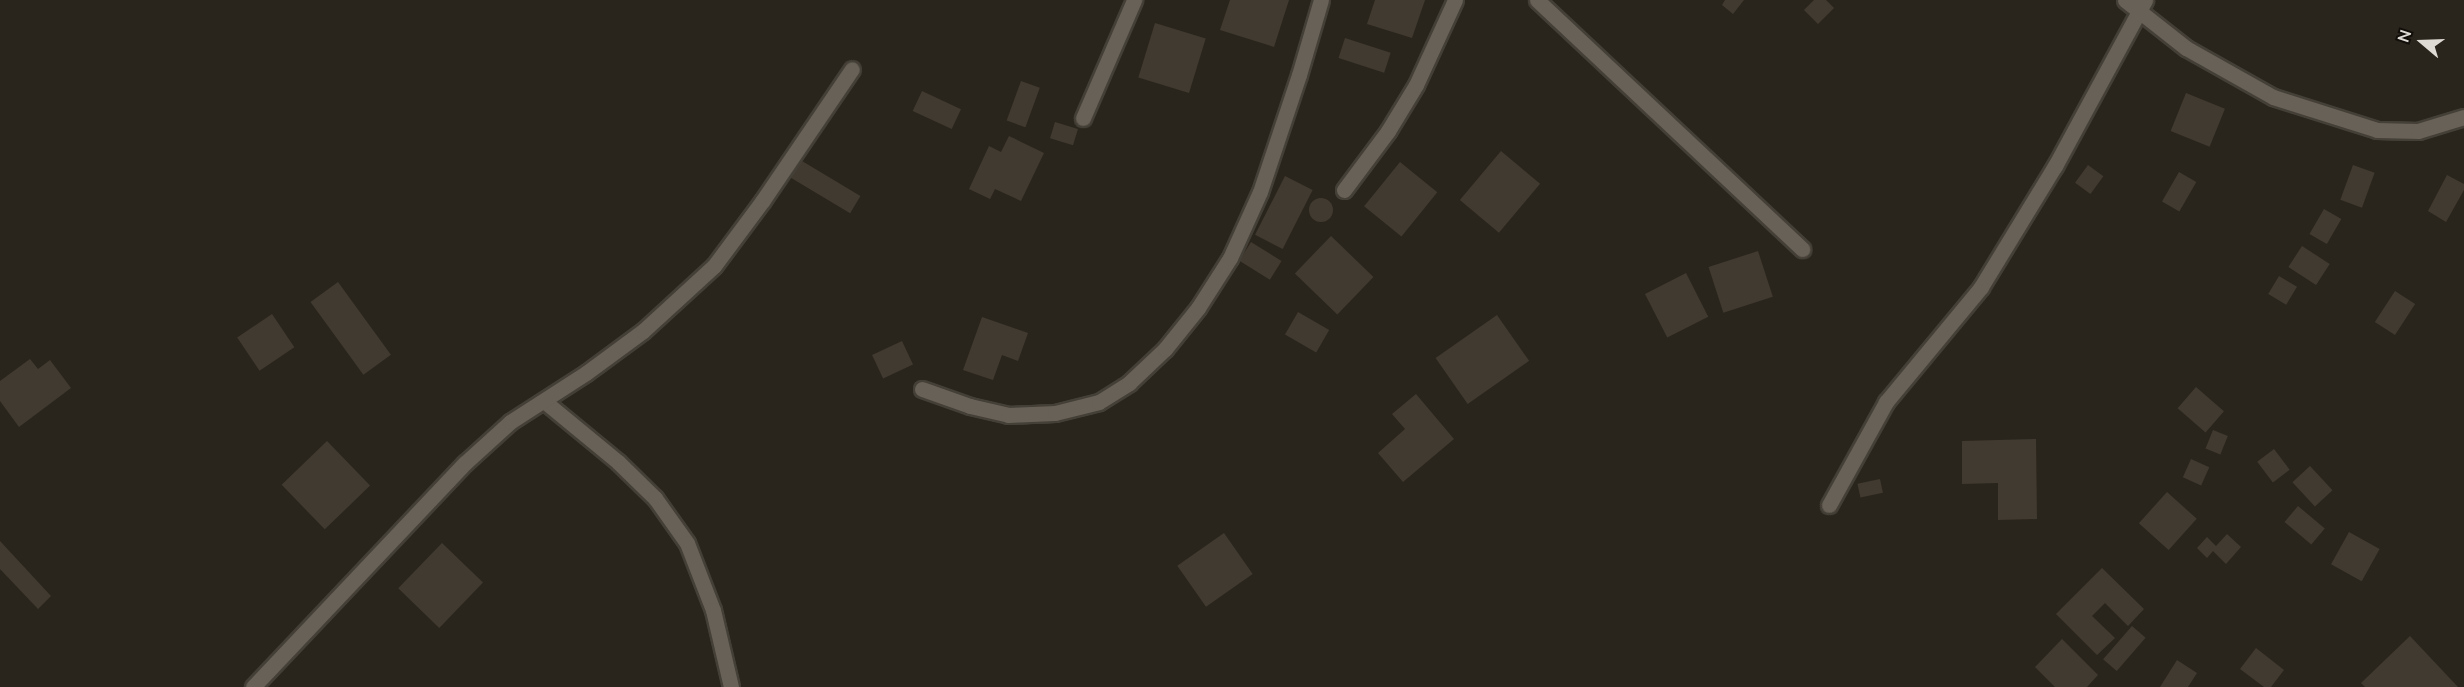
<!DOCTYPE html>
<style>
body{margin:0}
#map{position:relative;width:2464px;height:687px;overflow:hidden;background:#2a251c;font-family:"Nunito Sans",sans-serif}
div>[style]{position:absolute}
.building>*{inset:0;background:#403a31;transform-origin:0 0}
.round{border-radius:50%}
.roads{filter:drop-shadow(2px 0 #443f37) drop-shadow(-2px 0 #443f37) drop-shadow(0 2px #443f37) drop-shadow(0 -2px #443f37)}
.minor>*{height:15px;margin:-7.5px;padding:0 7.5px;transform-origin:7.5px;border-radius:7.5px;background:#676157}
span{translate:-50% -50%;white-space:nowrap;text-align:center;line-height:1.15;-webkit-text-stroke:5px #110e0a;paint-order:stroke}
.north{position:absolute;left:2392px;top:12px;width:60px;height:60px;-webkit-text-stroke:4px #110e0a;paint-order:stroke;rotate:289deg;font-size:16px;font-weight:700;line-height:24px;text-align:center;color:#dedad4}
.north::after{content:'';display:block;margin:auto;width:21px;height:27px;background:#dedad4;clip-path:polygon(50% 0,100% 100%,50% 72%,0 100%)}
</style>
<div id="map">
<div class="building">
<i style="clip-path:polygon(1230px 0,1289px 0,1274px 47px,1220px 30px)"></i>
<i style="clip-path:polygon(1375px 0,1425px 0,1412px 38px,1367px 24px)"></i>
<i style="clip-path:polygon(1725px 0,1744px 0,1733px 14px,1722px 5px)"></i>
<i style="clip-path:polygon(1814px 0,1826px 0,1834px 8px,1818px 24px,1804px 10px)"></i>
<i style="left:1155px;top:23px;width:53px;height:57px;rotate:17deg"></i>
<i style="left:1345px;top:38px;width:48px;height:21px;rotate:18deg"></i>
<i style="left:1021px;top:81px;width:20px;height:42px;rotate:20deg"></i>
<i style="left:922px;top:91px;width:43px;height:22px;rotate:25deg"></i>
<i style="left:2186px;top:93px;width:42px;height:41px;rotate:22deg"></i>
<i style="left:1055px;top:122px;width:24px;height:17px;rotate:17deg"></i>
<i style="clip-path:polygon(1009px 136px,1044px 153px,1021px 201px,995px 189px,990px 199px,969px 189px,989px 146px,1001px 152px)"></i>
<i style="left:1501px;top:151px;width:51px;height:64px;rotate:40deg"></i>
<i style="left:797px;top:158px;width:74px;height:20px;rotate:31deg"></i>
<i style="left:1400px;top:162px;width:48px;height:57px;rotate:39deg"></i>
<i style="left:2088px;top:165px;width:19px;height:22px;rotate:36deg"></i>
<i style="left:2353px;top:165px;width:23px;height:37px;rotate:20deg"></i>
<i style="left:2179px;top:172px;width:20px;height:34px;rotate:30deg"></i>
<i style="clip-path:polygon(2447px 175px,2464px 184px,2464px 190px,2446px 222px,2428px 211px)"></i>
<i style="left:1285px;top:176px;width:31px;height:66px;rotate:27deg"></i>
<i class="round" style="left:1309px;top:198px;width:24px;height:24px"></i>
<i style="left:2324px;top:209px;width:20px;height:29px;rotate:30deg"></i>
<i style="left:1331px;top:236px;width:59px;height:52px;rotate:44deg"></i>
<i style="left:1251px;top:242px;width:36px;height:22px;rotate:32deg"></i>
<i style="left:2302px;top:246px;width:33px;height:25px;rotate:33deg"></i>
<i style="left:1758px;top:251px;width:48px;height:52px;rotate:72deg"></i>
<i style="left:1686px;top:273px;width:49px;height:46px;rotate:63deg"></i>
<i style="left:2279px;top:276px;width:21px;height:21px;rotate:31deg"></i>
<i style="left:338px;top:282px;width:90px;height:34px;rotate:54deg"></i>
<i style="left:2395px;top:291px;width:24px;height:37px;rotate:33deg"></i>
<i style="left:1298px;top:312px;width:36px;height:26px;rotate:30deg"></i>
<i style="left:272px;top:314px;width:40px;height:42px;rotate:56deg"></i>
<i style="left:1497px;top:315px;width:56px;height:75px;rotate:55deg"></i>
<i style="clip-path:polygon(982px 317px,1028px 333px,1018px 361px,1002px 355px,993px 380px,963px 370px)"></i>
<i style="left:902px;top:341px;width:26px;height:33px;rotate:65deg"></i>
<i style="clip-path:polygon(30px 359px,38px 369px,50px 360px,71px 388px,19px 427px,0 401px,0 381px)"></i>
<i style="left:2196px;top:387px;width:37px;height:28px;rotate:41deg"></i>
<i style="clip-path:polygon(1416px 394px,1454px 439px,1403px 482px,1378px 453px,1405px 429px,1392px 414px)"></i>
<i style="left:2213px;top:430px;width:16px;height:20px;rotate:22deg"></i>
<i style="clip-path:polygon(2036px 439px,2037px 519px,1998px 520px,1998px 483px,1962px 484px,1962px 441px)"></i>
<i style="left:327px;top:441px;width:62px;height:63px;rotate:46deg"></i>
<i style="left:2274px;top:449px;width:26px;height:21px;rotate:53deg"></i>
<i style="left:2191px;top:459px;width:20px;height:20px;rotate:24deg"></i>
<i style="left:2310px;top:466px;width:33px;height:24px;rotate:47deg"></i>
<i style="left:1880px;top:479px;width:14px;height:23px;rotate:78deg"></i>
<i style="left:2167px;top:492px;width:40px;height:42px;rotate:42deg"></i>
<i style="left:2298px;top:506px;width:35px;height:21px;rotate:40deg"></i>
<i style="left:2349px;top:532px;width:35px;height:37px;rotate:29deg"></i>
<i style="left:1224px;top:533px;width:50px;height:57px;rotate:55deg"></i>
<i style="clip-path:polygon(2227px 534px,2241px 547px,2226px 564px,2213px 551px,2207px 558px,2197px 548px,2207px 537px,2216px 546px)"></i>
<i style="clip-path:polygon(0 541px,51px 596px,38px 609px,0 569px)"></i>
<i style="left:442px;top:543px;width:57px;height:63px;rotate:44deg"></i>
<i style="clip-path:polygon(2102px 568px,2144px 609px,2128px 626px,2105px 603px,2092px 616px,2115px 638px,2097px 655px,2056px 614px)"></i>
<i style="left:2132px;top:626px;width:18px;height:44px;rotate:41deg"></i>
<i style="clip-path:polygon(2410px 636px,2458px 687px,2365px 687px,2361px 683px)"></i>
<i style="clip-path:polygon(2062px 639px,2098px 675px,2087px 687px,2055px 687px,2035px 667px)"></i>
<i style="clip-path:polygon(2256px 648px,2284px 670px,2271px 687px,2264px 687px,2240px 669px)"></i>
<i style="clip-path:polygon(2177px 660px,2197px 673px,2188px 687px,2160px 687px)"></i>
</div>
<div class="roads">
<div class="minor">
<i style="left:1537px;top:0;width:364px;rotate:43.2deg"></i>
<i style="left:2125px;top:0;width:78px;rotate:38.2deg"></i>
<i style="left:2186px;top:48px;width:100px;rotate:29.4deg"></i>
<i style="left:2273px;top:97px;width:109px;rotate:17.6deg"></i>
<i style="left:2377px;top:130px;width:41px;rotate:1.4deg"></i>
<i style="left:2418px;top:131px;width:48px;rotate:-16.9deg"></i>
<i style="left:1083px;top:118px;width:129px;rotate:-66.6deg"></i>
<i style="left:1344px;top:190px;width:74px;rotate:-53.3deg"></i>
<i style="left:1388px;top:131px;width:54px;rotate:-58.7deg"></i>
<i style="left:1416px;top:85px;width:94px;rotate:-65.4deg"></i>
<i style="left:922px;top:389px;width:51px;rotate:19.5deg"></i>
<i style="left:970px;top:406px;width:39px;rotate:13deg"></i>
<i style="left:1008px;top:415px;width:47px;rotate:-2.4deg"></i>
<i style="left:1055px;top:413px;width:45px;rotate:-14deg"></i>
<i style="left:1099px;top:402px;width:36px;rotate:-32deg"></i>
<i style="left:1129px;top:383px;width:50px;rotate:-43.4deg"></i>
<i style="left:1165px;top:349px;width:53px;rotate:-51.2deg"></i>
<i style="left:1198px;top:308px;width:59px;rotate:-57.4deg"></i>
<i style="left:1230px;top:258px;width:72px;rotate:-65.6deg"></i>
<i style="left:1260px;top:192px;width:123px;rotate:-71.6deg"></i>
<i style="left:1299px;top:75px;width:78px;rotate:-73.7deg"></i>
<i style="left:544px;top:401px;width:96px;rotate:39.5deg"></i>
<i style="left:618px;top:462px;width:52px;rotate:44.2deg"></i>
<i style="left:655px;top:498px;width:55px;rotate:54.6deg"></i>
<i style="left:687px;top:543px;width:72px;rotate:68.8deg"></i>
<i style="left:713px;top:610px;width:79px;rotate:76.8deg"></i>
<i style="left:1829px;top:505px;width:118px;rotate:-61deg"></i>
<i style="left:1886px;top:402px;width:149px;rotate:-50.4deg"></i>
<i style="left:1981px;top:287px;width:142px;rotate:-58.6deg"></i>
<i style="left:2055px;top:166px;width:189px;rotate:-61.5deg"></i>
<i style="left:253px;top:687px;width:308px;rotate:-46.6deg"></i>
<i style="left:465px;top:463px;width:61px;rotate:-42.3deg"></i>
<i style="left:510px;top:422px;width:90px;rotate:-32.8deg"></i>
<i style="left:586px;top:373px;width:71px;rotate:-36.4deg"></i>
<i style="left:643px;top:331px;width:96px;rotate:-42.5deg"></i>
<i style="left:714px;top:266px;width:82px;rotate:-53.4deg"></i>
<i style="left:763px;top:200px;width:158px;rotate:-55.8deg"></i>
</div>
</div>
<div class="north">N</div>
</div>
